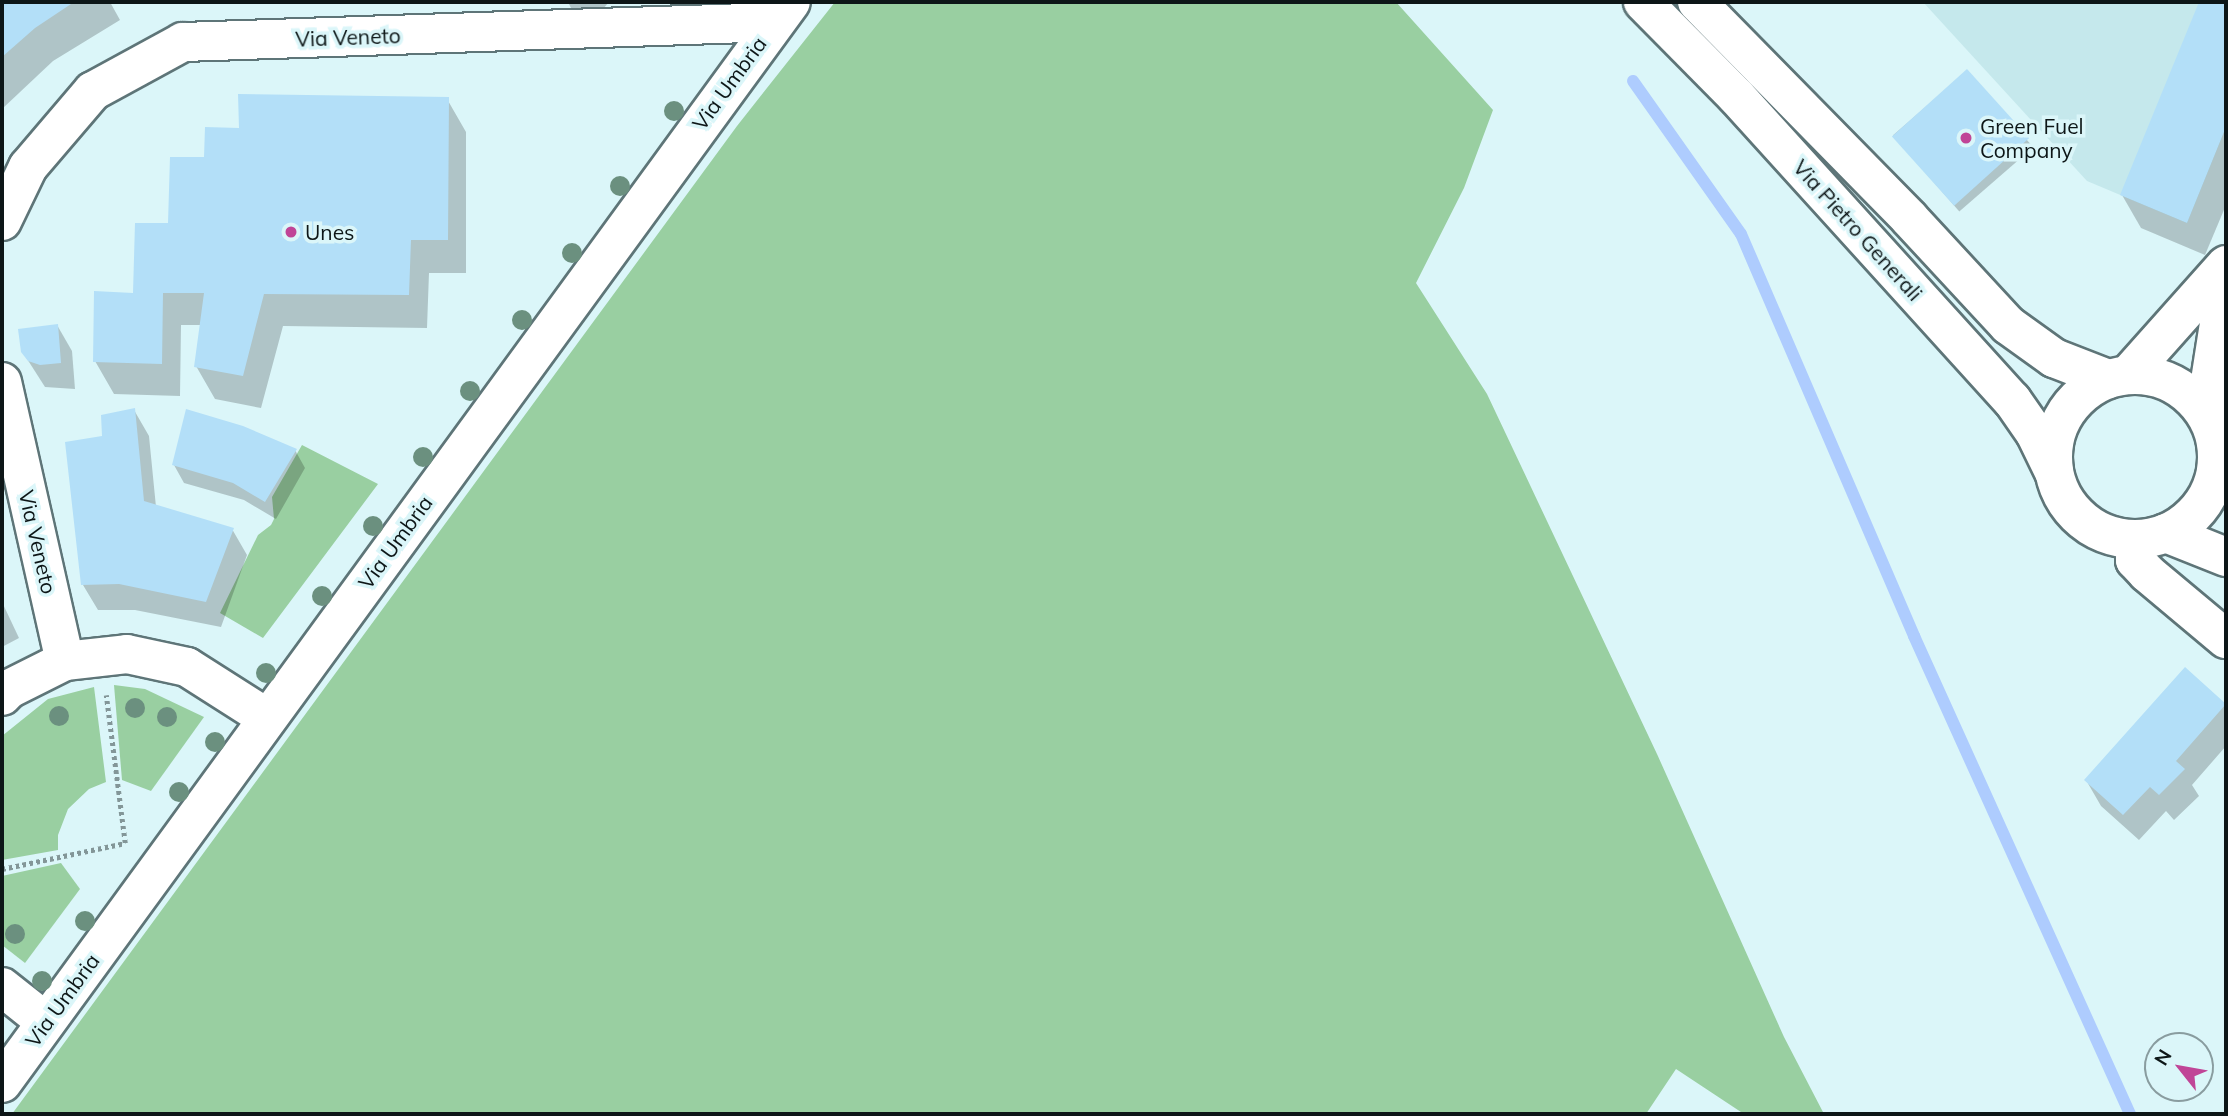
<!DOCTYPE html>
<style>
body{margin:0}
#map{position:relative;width:2228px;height:1116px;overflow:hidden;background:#dbf6f9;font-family:Mulish,sans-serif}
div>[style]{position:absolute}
.built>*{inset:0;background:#c5e8ec}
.green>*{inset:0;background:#99cfa1}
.shadow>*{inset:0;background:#0003;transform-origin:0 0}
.stream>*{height:12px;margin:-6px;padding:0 6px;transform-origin:6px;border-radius:6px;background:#aeccfe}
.building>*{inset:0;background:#b3dff8;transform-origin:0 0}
.path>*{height:4.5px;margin-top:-2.25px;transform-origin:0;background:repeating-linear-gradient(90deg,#839698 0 3.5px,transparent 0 7px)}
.roads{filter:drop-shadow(2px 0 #5e7578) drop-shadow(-2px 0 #5e7578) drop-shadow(0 2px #5e7578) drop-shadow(0 -2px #5e7578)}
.minor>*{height:38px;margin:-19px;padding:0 19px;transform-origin:19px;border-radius:19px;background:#fff}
.minor>.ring{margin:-19px;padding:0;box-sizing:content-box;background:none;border:38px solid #fff;border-radius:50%}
.trees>*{width:20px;height:20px;margin:-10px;border-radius:50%;background:#6b907f}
.dots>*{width:19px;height:19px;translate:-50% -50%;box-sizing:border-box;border:4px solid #dbf6f9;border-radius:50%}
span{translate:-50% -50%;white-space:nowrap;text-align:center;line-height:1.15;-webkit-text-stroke:7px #dbf6f9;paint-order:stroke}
.street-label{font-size:21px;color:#0d1617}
.poi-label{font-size:21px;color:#0d1617}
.left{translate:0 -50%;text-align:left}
.frame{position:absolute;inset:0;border:4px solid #0d1617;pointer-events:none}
.north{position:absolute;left:2144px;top:1032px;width:70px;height:70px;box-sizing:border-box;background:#dbf6f9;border:2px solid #899c9f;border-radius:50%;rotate:301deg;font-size:19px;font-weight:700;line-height:28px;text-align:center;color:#0d1617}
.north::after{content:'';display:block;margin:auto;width:24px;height:32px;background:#c04597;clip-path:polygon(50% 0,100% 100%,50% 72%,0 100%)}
</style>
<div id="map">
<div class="built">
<i style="clip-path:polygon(1923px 2px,2226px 2px,2226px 127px,2187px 223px,2087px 181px)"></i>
</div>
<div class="green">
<i style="clip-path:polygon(835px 2px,1396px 2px,1493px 110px,1464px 188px,1416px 283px,1487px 394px,1657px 754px,1784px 1037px,1824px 1114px,1744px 1114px,1676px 1069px,1646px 1114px,12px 1114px,737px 126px)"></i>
<i style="clip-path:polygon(302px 445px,378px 484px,263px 638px,220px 613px,258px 535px,271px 525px,274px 519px,272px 497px)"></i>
<i style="clip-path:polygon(114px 685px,145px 689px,204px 717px,151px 791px,122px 780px)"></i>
<i style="clip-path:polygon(94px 687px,106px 782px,89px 789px,68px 809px,58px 835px,58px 850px,2px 860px,2px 736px,48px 699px)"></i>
<i style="clip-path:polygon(61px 863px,80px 889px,25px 963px,2px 945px,2px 876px)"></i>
</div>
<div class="shadow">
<i style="clip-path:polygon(2px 2px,110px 2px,120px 20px,53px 61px,2px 109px)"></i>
<i style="clip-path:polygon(568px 2px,609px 2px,603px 9px,571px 8px)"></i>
<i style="clip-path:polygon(2201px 2px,2226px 2px,2226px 205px,2205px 255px,2141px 228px,2122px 195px)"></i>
<i style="left:1967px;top:71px;width:101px;height:98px;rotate:49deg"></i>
<i style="clip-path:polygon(447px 99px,466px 132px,466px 273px,429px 273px,427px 328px,283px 326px,261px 408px,215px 399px,196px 366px,201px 325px,181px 325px,180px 396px,114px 394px,95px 361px,135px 295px,206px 158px,240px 130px)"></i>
<i style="clip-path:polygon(57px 325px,72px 351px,75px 389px,45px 387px,22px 351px)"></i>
<i style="clip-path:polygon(134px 410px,149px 436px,156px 507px,232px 529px,247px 555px,221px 627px,135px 610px,98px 610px,83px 585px)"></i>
<i style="clip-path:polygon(295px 450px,305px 468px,276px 519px,244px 500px,184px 483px,174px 465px)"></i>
<i style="clip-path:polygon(2px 602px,19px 638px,2px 647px)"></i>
<i style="clip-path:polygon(2225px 705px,2226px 746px,2192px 785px,2199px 796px,2174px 820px,2166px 811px,2139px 840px,2101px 806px,2086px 780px)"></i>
</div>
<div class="stream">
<i style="left:1633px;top:81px;width:187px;rotate:54.8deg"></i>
<i style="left:1741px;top:234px;width:438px;rotate:66.7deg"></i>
<i style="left:1914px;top:636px;width:525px;rotate:65.68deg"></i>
</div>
<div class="building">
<i style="clip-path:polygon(2px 2px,74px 2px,35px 28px,2px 57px)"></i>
<i style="clip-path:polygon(2199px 2px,2226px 2px,2226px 127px,2187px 223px,2120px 195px)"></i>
<i style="left:1967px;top:69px;width:93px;height:101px;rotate:48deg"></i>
<i style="clip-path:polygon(238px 94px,449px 97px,448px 240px,411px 240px,409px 295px,264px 294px,243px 376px,194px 367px,204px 293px,163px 293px,162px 364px,93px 362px,94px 291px,133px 293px,135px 223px,168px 223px,170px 157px,204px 157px,205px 127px,239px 128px)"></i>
<i style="clip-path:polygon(58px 324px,61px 363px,40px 365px,28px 361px,21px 352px,18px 329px)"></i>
<i style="clip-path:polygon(135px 408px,144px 501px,234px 528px,206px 602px,119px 584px,81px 585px,65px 442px,102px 436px,101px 415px)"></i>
<i style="clip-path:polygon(186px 409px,243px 426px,297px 449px,265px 502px,233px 483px,172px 465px)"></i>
<i style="clip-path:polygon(2185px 667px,2226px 704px,2176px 761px,2185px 769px,2159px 795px,2150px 787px,2123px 815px,2084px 780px)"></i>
</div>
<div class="path">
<i style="left:2px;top:869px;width:126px;rotate:-11.9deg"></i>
<i style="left:125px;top:843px;width:149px;rotate:-97.3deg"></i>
</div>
<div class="roads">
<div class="minor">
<i style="left:1643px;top:2px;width:132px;rotate:45.3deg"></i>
<i style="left:1736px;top:96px;width:411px;rotate:47.8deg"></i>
<i style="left:2012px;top:400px;width:40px;rotate:55.1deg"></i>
<i style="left:2035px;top:433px;width:43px;rotate:64deg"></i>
<i style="left:1697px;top:2px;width:303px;rotate:45.5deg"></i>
<i style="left:1909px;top:218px;width:146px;rotate:47.2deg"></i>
<i style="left:2008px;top:325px;width:57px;rotate:35.7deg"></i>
<i style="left:2054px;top:358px;width:58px;rotate:21.3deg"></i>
<i style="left:2px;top:221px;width:60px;rotate:-64.3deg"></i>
<i style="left:28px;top:167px;width:100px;rotate:-49.5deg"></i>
<i style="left:93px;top:91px;width:102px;rotate:-28.6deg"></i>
<i style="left:183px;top:42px;width:592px;rotate:-1.93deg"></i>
<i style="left:2129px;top:374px;width:146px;rotate:-48.3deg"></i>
<i class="ring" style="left:2053px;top:375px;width:126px;height:126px"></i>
<i style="left:2px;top:382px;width:286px;rotate:77.3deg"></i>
<i style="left:2205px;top:413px;width:136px;rotate:-81.1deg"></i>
<i style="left:2166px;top:533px;width:65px;rotate:21.8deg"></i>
<i style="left:2136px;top:540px;width:20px;rotate:93deg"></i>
<i style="left:2135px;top:560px;width:18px;rotate:47deg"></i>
<i style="left:2147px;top:573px;width:103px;rotate:39.9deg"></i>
<i style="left:2px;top:696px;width:10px;rotate:-45deg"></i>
<i style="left:9px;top:689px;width:63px;rotate:-26.6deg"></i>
<i style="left:65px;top:661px;width:62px;rotate:-6.4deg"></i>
<i style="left:127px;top:654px;width:61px;rotate:12.2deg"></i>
<i style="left:187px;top:667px;width:95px;rotate:32.5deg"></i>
<i style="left:2px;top:987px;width:56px;rotate:38.5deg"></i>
<i style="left:2px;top:1083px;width:1338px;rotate:-53.88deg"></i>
</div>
</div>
<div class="trees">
<i style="left:674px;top:111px"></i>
<i style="left:620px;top:186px"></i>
<i style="left:572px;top:253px"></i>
<i style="left:522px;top:320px"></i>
<i style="left:470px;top:391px"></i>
<i style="left:423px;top:457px"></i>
<i style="left:373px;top:526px"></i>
<i style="left:322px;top:596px"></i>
<i style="left:266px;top:673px"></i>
<i style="left:135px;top:708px"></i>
<i style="left:59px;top:716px"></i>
<i style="left:167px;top:717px"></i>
<i style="left:215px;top:742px"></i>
<i style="left:179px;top:792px"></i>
<i style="left:85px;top:921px"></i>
<i style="left:15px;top:934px"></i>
<i style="left:42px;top:981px"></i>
</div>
<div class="dots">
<i style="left:1966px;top:138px;background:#c04597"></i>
<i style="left:291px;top:232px;background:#c04597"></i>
</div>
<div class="street-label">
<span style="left:348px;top:37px;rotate:-2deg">Via Veneto</span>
<span style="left:729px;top:83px;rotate:-54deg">Via Umbria</span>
<span style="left:1858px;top:230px;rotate:48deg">Via Pietro Generali</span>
<span style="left:38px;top:542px;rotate:77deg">Via Veneto</span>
<span style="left:395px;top:542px;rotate:-54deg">Via Umbria</span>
<span style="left:62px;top:1000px;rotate:-54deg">Via Umbria</span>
</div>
<div class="poi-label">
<span class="left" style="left:1980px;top:138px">Green Fuel<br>Company</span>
<span class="left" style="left:305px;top:232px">Unes</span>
</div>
<div class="frame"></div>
<div class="north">N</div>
</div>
